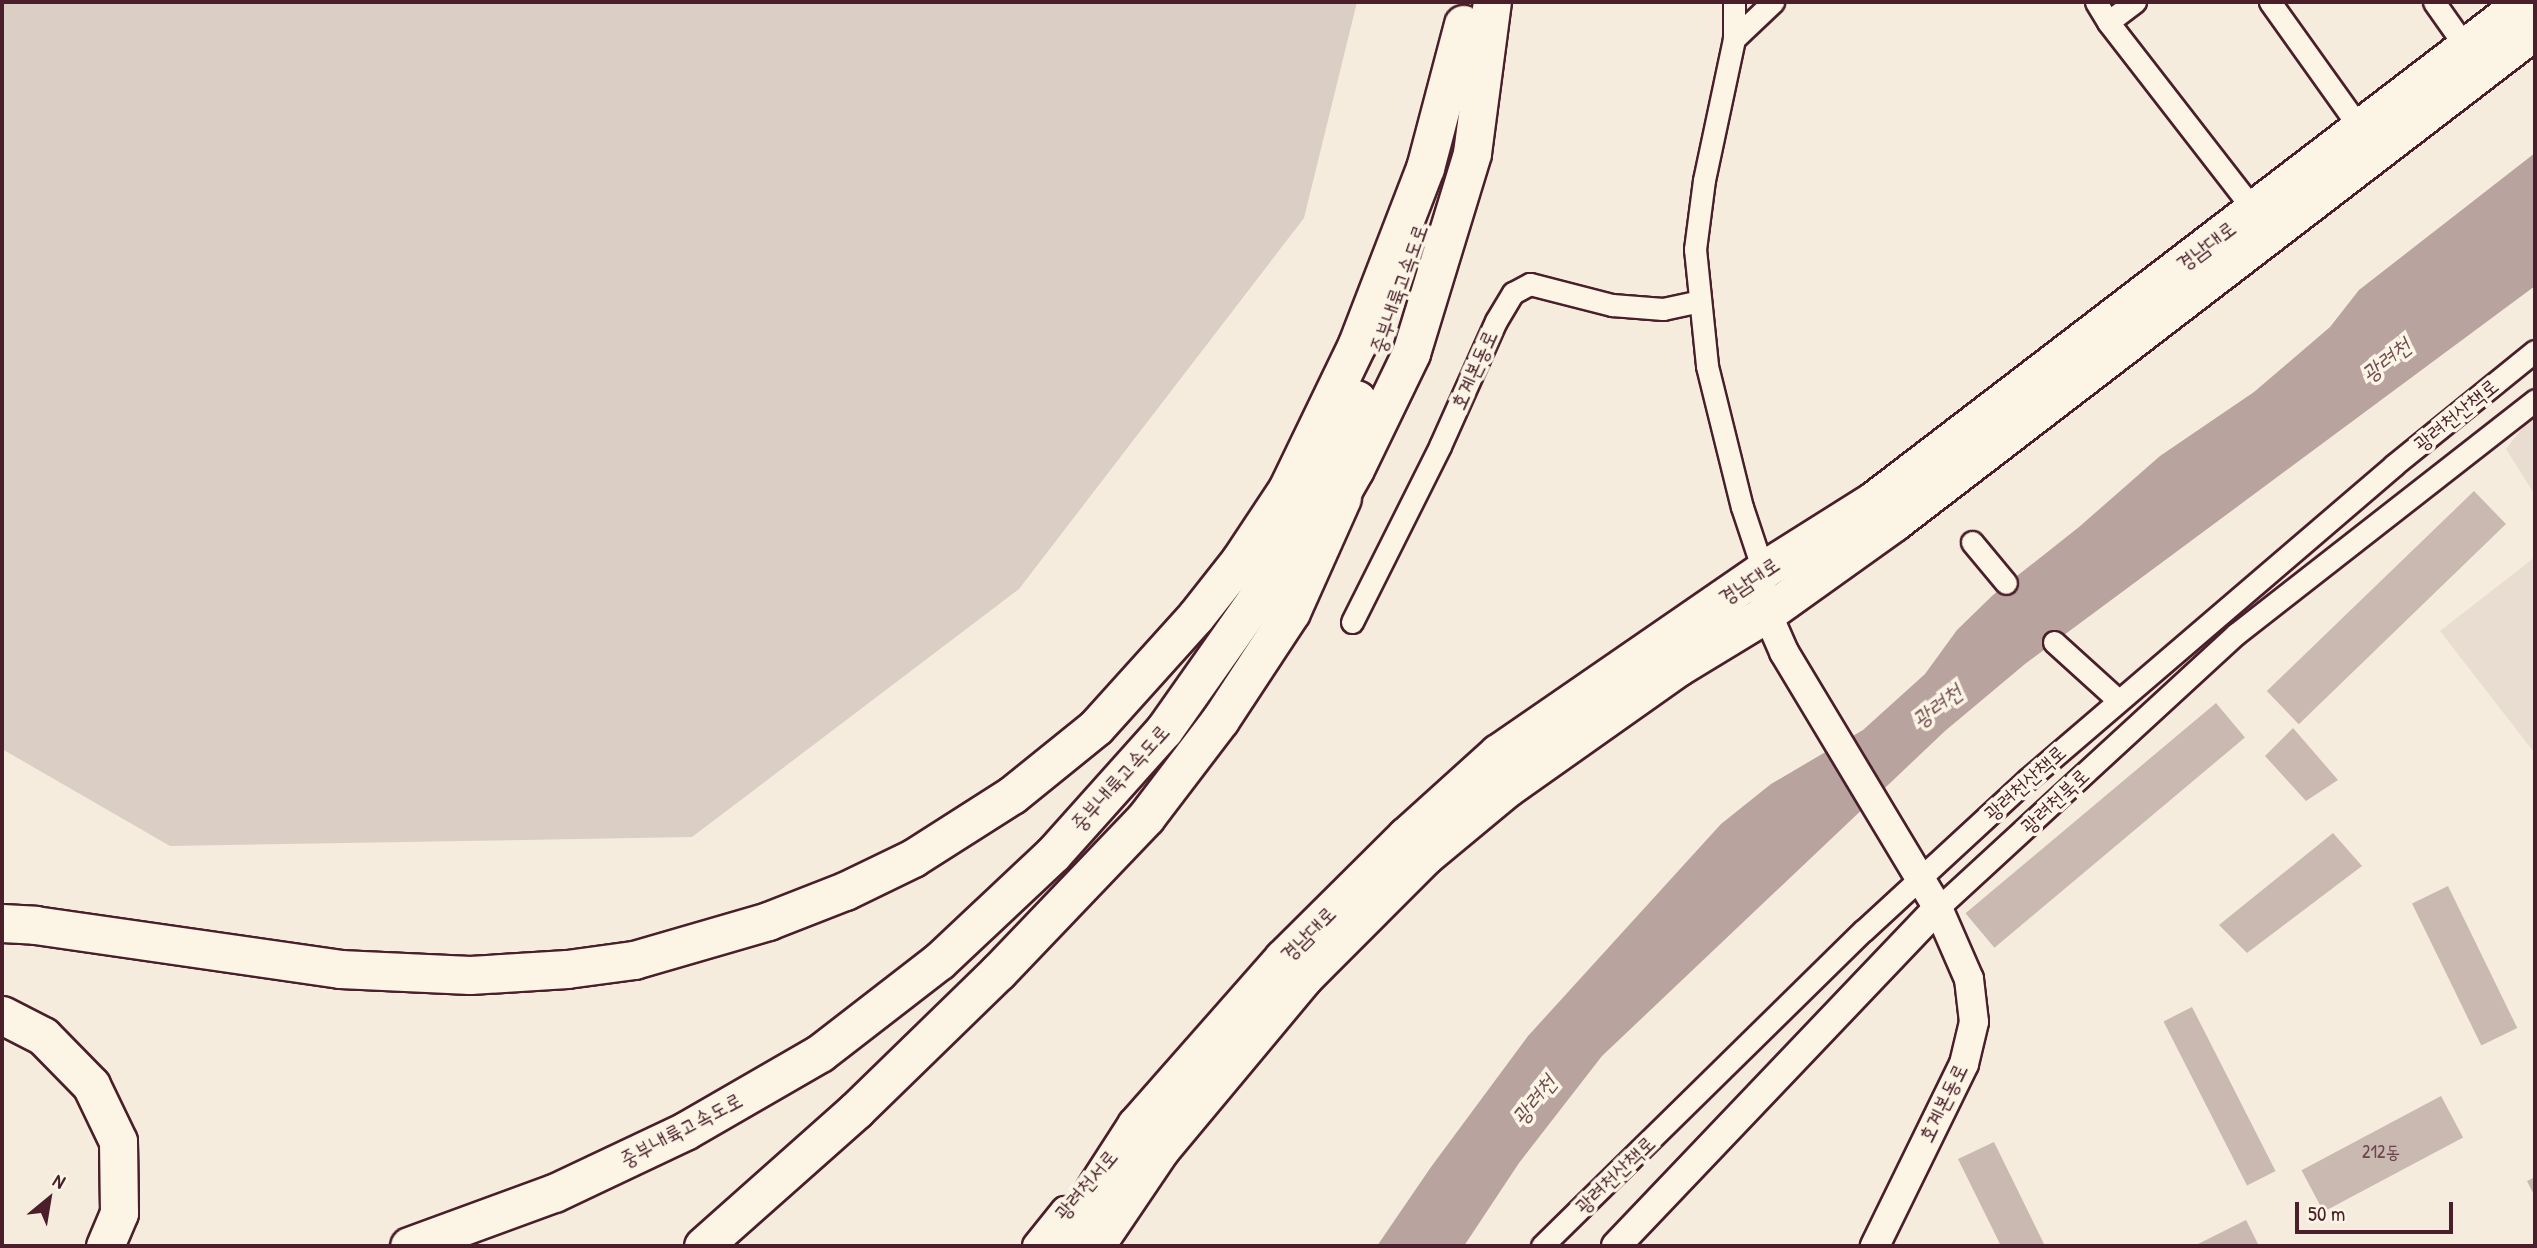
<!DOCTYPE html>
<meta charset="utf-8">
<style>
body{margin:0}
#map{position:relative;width:2537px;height:1248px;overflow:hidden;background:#f5ecde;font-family:"Patrick Hand","Poor Story",sans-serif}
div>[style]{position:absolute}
.built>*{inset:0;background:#e8ddd0}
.green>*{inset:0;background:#dbcec4}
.water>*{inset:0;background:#b8a39e}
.building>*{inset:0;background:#cab9b1;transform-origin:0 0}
.roads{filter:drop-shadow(2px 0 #4a1f2b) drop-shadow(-2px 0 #4a1f2b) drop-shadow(0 2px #4a1f2b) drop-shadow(0 -2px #4a1f2b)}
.street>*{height:21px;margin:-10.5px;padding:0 10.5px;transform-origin:10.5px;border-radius:10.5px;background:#fcf5e5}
.secondary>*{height:28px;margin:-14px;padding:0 14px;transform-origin:14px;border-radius:14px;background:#fcf5e5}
.highway>*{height:37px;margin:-18.5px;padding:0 18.5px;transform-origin:18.5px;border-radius:18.5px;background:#fcf5e5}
span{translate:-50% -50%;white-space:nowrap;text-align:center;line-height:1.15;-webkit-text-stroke:7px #fcf5e5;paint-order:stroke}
.number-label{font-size:18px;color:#6a464c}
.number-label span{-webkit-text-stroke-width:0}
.street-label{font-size:21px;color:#4a1f2b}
.water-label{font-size:23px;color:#704d53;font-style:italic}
.frame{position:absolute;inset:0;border:4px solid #4a1f2b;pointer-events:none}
.north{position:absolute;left:14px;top:1164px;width:70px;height:70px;-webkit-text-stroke:5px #fcf5e5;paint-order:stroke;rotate:30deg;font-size:19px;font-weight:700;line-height:28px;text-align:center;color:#4a1f2b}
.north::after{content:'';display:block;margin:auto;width:24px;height:32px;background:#4a1f2b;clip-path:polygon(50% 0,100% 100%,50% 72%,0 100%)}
.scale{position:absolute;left:2295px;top:1202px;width:158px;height:32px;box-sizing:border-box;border:4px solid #4a1f2b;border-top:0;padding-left:9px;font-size:21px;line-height:24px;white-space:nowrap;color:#4a1f2b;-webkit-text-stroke:5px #fcf5e5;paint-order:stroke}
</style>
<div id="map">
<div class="built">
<i style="clip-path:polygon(2535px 412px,2535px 495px,2506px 449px)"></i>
<i style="clip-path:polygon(2535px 557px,2535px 750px,2533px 751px,2440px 631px)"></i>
</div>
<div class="green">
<i style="clip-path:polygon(2px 2px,1357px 2px,1304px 218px,1019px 589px,692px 837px,170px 846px,2px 749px)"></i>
</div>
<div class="water">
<i style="clip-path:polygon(2535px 153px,2535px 286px,2025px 664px,1945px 731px,1602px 1056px,1519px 1163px,1464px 1246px,1377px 1246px,1431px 1167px,1528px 1036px,1721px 824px,1771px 784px,1863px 730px,1925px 674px,1957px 630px,1993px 595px,2079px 527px,2160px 456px,2254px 392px,2330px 327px,2359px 290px)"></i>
</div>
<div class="building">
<i style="left:2474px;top:491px;width:46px;height:288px;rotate:46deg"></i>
<i style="left:2216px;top:703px;width:45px;height:327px;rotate:50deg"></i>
<i style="clip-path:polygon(2293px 728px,2338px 780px,2306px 801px,2265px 756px)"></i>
<i style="clip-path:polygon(2333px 833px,2362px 866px,2247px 953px,2219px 925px)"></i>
<i style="left:2448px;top:886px;width:158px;height:40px;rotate:64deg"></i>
<i style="left:2192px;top:1007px;width:184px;height:32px;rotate:63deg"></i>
<i style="left:2441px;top:1096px;width:47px;height:158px;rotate:62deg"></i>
<i style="clip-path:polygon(1994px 1142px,2045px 1246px,2001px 1246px,1958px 1159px)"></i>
<i style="clip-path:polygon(2535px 1177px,2535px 1197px,2527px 1181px)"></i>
<i style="clip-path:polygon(2246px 1220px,2259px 1246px,2194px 1246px)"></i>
</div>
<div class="roads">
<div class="street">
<i style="left:1734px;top:2px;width:37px;rotate:90deg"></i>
<i style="left:1734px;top:39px;width:144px;rotate:102deg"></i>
<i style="left:1704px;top:180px;width:70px;rotate:97.4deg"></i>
<i style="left:1695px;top:249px;width:118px;rotate:84.1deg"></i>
<i style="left:1707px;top:366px;width:145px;rotate:76.1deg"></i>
<i style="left:1742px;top:507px;width:66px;rotate:71.6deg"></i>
<i style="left:2096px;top:2px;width:23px;rotate:59deg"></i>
<i style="left:2108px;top:22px;width:237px;rotate:52.2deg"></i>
<i style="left:2270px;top:2px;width:155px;rotate:54.5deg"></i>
<i style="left:2434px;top:2px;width:54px;rotate:54.8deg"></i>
<i style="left:2108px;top:22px;width:34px;rotate:-37deg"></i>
<i style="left:1734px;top:39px;width:54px;rotate:-43.5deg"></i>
<i style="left:1972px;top:542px;width:53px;rotate:50.3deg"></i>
<i style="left:1352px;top:622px;width:197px;rotate:-63.4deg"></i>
<i style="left:1440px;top:446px;width:137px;rotate:-65.9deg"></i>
<i style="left:1496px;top:321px;width:33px;rotate:-59deg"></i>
<i style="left:1513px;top:293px;width:19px;rotate:-28deg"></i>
<i style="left:1530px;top:284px;width:85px;rotate:14.4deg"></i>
<i style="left:1612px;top:305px;width:51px;rotate:4.5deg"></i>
<i style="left:1663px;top:309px;width:38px;rotate:-12deg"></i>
<i style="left:2054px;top:642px;width:86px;rotate:42.2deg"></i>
<i style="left:1938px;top:908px;width:405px;rotate:-42.6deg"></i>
<i style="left:2236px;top:634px;width:380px;rotate:-38deg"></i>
<i style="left:1542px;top:1246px;width:450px;rotate:-44.5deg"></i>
<i style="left:1863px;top:931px;width:224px;rotate:-42.7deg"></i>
<i style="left:2028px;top:779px;width:482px;rotate:-40.6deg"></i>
<i style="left:2394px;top:465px;width:181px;rotate:-39deg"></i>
</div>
<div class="secondary">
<i style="left:1763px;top:593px;width:20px;rotate:79deg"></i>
<i style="left:1767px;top:613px;width:43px;rotate:66.4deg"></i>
<i style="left:1784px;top:652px;width:299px;rotate:59deg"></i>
<i style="left:1938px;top:908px;width:77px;rotate:66.4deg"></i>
<i style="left:1969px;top:979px;width:43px;rotate:83.4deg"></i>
<i style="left:1974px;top:1022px;width:43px;rotate:103.4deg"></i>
<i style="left:1964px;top:1064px;width:203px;rotate:116.1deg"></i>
<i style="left:1037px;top:1246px;width:45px;rotate:-51.3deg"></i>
<i style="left:1616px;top:1246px;width:467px;rotate:-46.4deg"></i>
</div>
<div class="highway">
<i style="left:1327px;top:518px;width:56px;rotate:-60.3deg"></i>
<i style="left:1355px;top:469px;width:129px;rotate:-64.2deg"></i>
<i style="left:1411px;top:353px;width:209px;rotate:-73deg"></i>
<i style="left:1472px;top:153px;width:152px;rotate:-82.5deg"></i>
<i style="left:2px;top:923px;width:33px;rotate:3deg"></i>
<i style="left:35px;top:925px;width:308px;rotate:8.2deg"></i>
<i style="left:340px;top:969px;width:130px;rotate:2.6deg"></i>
<i style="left:470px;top:975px;width:97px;rotate:-3.5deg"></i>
<i style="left:567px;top:969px;width:68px;rotate:-7.7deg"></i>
<i style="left:634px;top:960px;width:140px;rotate:-16.2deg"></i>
<i style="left:768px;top:921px;width:83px;rotate:-21.3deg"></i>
<i style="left:845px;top:891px;width:76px;rotate:-25.9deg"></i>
<i style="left:913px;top:858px;width:117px;rotate:-32.5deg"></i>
<i style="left:1012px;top:795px;width:108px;rotate:-39deg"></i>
<i style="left:1096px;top:727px;width:149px;rotate:-48deg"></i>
<i style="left:1196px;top:616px;width:71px;rotate:-51.8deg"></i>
<i style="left:1240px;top:560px;width:85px;rotate:-56.5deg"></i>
<i style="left:1287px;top:489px;width:161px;rotate:-64.2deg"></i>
<i style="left:1357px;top:344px;width:189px;rotate:-68.9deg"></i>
<i style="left:1425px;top:168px;width:149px;rotate:-75.2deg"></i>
<i style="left:2px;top:1015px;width:46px;rotate:27.1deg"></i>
<i style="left:43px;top:1036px;width:69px;rotate:45.6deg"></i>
<i style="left:91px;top:1085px;width:62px;rotate:64.3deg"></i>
<i style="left:118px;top:1141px;width:72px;rotate:89.2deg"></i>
<i style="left:119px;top:1213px;width:36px;rotate:113deg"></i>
<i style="left:409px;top:1246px;width:154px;rotate:-20.1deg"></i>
<i style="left:554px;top:1193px;width:145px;rotate:-25.3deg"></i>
<i style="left:685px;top:1131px;width:156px;rotate:-30deg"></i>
<i style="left:820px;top:1053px;width:150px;rotate:-37.7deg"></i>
<i style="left:939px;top:961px;width:156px;rotate:-43.2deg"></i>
<i style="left:1053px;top:854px;width:166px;rotate:-48.2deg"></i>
<i style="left:1164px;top:730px;width:158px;rotate:-54.8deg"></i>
<i style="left:1255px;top:601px;width:127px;rotate:-60.8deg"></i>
<i style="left:1317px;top:490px;width:99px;rotate:-66.3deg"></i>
<i style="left:703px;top:1246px;width:205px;rotate:-41.6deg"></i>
<i style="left:856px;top:1110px;width:198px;rotate:-44.2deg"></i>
<i style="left:998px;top:972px;width:214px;rotate:-46.3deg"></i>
<i style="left:1146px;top:817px;width:122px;rotate:-52.7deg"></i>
<i style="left:1220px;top:720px;width:129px;rotate:-56.7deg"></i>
<i style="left:1291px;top:612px;width:125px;rotate:-65.9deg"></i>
<i style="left:1058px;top:1246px;width:144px;rotate:-57.2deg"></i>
<i style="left:1136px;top:1125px;width:222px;rotate:-48.6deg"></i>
<i style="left:1283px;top:958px;width:173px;rotate:-44.8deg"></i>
<i style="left:1406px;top:836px;width:124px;rotate:-42.1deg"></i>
<i style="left:1498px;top:753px;width:322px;rotate:-34.6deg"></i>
<i style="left:1763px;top:570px;width:131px;rotate:-32.2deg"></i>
<i style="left:1874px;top:500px;width:819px;rotate:-37.46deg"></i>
<i style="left:1095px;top:1246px;width:116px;rotate:-55.9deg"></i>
<i style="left:1160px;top:1150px;width:225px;rotate:-50.2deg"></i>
<i style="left:1304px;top:977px;width:171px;rotate:-45deg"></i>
<i style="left:1425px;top:856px;width:107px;rotate:-39.7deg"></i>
<i style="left:1507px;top:788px;width:209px;rotate:-35.3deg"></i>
<i style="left:1678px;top:667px;width:104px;rotate:-31.2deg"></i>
<i style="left:1767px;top:613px;width:156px;rotate:-35.6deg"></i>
<i style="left:1894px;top:522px;width:808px;rotate:-37.51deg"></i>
</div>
</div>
<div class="number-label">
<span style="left:2381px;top:1152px">212동</span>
</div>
<div class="street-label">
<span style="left:2206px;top:246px;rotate:-37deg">경남대로</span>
<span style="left:1399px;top:289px;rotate:-71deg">중부내륙고속도로</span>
<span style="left:1474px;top:370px;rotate:-66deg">호계본동로</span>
<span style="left:2456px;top:415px;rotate:-39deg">광려천산책로</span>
<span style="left:1749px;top:581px;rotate:-34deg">경남대로</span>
<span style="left:1120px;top:778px;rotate:-48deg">중부내륙고속도로</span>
<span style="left:2025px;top:783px;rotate:-42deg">광려천산책로</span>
<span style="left:2055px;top:801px;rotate:-43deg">광려천북로</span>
<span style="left:1308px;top:934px;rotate:-45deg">경남대로</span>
<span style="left:1943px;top:1103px;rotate:-64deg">호계본동로</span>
<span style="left:681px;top:1130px;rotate:-28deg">중부내륙고속도로</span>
<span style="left:1615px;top:1175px;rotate:-44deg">광려천산책로</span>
<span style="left:1086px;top:1185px;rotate:-50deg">광려천서로</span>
</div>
<div class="water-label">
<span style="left:2386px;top:360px;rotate:-38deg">광려천</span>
<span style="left:1937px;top:706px;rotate:-37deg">광려천</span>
<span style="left:1534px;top:1100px;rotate:-51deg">광려천</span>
</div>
<div class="frame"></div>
<div class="north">N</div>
<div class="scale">50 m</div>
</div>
